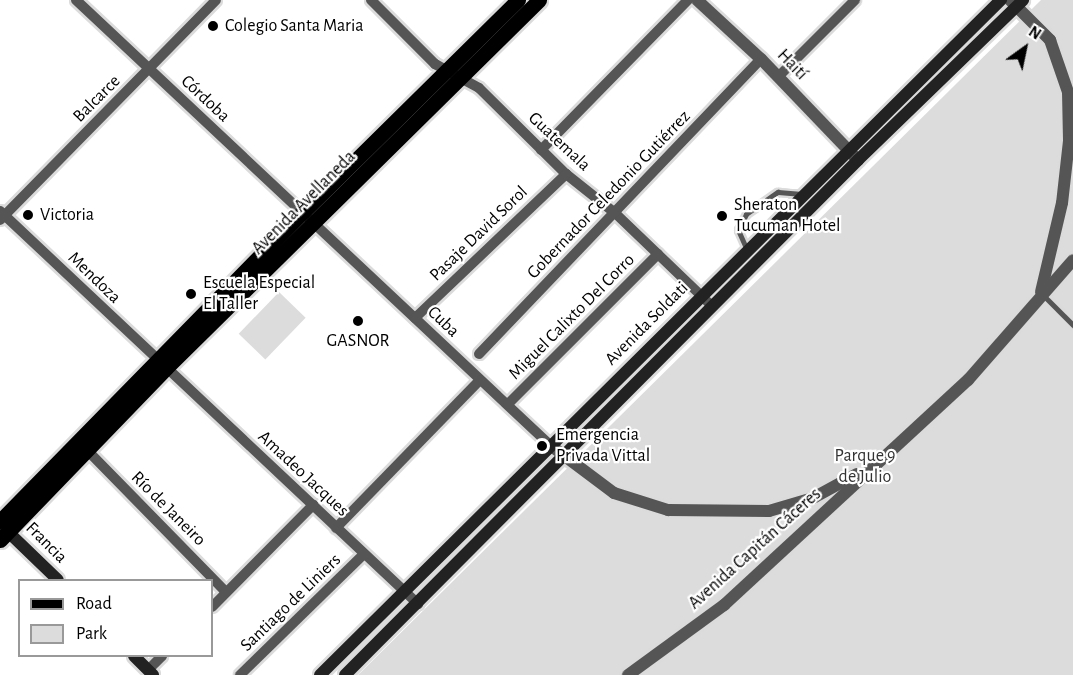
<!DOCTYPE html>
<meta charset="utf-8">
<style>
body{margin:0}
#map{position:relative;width:1073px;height:675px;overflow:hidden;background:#fff;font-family:"Alegreya Sans",sans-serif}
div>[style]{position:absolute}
.green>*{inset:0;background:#dcdcdc;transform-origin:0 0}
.roads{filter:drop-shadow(2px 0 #dbdbdb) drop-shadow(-2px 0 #dbdbdb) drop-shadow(0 2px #dbdbdb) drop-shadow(0 -2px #dbdbdb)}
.service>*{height:5px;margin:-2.5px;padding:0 2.5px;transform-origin:2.5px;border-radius:2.5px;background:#555}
.minor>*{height:10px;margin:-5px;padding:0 5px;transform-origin:5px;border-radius:5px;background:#555}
.tertiary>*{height:12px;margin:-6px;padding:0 6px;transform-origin:6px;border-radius:6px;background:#555}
.secondary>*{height:12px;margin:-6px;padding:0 6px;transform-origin:6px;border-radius:6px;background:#222}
.primary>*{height:15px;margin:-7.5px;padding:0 7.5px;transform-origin:7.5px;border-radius:7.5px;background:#000}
.dots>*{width:16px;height:16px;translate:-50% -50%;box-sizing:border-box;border:3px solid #fff;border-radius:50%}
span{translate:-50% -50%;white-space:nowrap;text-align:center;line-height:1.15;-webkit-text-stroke:4.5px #fff;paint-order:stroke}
.poi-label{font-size:18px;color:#000}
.left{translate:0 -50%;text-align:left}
.street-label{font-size:18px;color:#000}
.park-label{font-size:18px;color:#333}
.legend{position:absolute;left:18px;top:579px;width:195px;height:78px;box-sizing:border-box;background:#fff;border:2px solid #999;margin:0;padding:8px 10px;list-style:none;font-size:18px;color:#000}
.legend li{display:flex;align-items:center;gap:12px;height:30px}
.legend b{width:30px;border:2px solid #999}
.north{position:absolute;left:995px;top:18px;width:60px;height:60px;-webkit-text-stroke:4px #fff;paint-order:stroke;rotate:33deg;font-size:16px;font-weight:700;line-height:24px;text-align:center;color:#000}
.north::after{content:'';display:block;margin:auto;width:21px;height:27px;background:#000;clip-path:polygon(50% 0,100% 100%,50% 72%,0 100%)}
</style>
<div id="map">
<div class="green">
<i style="clip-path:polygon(1041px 0,1073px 0,1073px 675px,358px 675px)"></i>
<i style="left:279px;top:292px;width:37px;height:58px;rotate:44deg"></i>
</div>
<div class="roads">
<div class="service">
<i style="left:747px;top:250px;width:22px;rotate:-114deg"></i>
<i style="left:738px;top:230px;width:18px;rotate:-63deg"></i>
<i style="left:746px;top:214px;width:39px;rotate:-35deg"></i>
<i style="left:778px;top:192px;width:24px;rotate:5deg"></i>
<i style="left:1042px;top:294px;width:44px;rotate:45deg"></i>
</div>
<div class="minor">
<i style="left:76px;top:0;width:650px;rotate:43.19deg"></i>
<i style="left:371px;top:0;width:91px;rotate:45deg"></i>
<i style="left:435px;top:64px;width:50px;rotate:28.6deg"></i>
<i style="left:479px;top:88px;width:122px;rotate:44.7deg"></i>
<i style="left:566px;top:174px;width:63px;rotate:38.5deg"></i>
<i style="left:615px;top:213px;width:134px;rotate:43.8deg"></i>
<i style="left:778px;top:77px;width:109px;rotate:-45deg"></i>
<i style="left:541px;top:150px;width:210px;rotate:-45.6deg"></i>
<i style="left:0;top:211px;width:574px;rotate:43.23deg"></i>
<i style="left:0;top:220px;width:308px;rotate:-45.5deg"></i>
<i style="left:415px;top:318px;width:209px;rotate:-43.6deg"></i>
<i style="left:479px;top:354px;width:408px;rotate:-46.3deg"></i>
<i style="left:508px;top:404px;width:212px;rotate:-45deg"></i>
<i style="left:86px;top:449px;width:200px;rotate:45.6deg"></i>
<i style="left:336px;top:528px;width:206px;rotate:-45.8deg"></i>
<i style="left:212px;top:607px;width:144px;rotate:-45.3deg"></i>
<i style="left:148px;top:670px;width:20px;rotate:-45deg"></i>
<i style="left:240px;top:675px;width:173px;rotate:-44.3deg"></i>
</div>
<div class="tertiary">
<i style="left:697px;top:0;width:87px;rotate:42.7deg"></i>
<i style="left:761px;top:59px;width:140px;rotate:46.2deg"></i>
<i style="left:1010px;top:0;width:57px;rotate:45deg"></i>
<i style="left:1050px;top:40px;width:55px;rotate:70.9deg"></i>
<i style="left:1068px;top:92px;width:49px;rotate:88.8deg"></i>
<i style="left:1069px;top:141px;width:62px;rotate:96.4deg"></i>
<i style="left:1062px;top:203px;width:91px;rotate:103.3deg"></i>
<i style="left:550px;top:445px;width:80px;rotate:36.9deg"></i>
<i style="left:614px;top:493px;width:57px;rotate:17.5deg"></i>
<i style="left:668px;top:510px;width:101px;rotate:0.6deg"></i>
<i style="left:769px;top:511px;width:46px;rotate:-16.5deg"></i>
<i style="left:813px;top:498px;width:50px;rotate:-28.6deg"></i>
<i style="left:628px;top:675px;width:119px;rotate:-36.1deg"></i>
<i style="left:724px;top:605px;width:332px;rotate:-42.7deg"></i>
<i style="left:968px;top:380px;width:159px;rotate:-48.8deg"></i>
</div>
<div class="secondary">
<i style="left:3px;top:527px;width:76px;rotate:43.9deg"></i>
<i style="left:134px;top:656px;width:27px;rotate:45deg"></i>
<i style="left:320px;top:675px;width:959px;rotate:-44.75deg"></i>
<i style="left:345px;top:675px;width:727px;rotate:-45.11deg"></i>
<i style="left:858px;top:160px;width:230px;rotate:-44.1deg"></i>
</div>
<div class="primary">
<i style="left:0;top:521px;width:433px;rotate:-45.6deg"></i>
<i style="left:303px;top:212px;width:302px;rotate:-44.6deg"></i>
<i style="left:0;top:540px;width:239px;rotate:-46deg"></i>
<i style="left:166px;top:368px;width:524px;rotate:-44.61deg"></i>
</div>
</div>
<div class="dots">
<i style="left:213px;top:26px;background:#000"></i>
<i style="left:28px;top:215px;background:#000"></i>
<i style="left:722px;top:216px;background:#000"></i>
<i style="left:191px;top:294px;background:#000"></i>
<i style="left:358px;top:321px;background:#000"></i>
<i style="left:542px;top:446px;background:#000"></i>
</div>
<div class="poi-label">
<span class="left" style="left:225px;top:26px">Colegio Santa Maria</span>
<span class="left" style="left:734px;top:216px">Sheraton<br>Tucuman Hotel</span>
<span class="left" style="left:40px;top:215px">Victoria</span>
<span class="left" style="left:203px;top:294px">Escuela Especial<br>El Taller</span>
<span style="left:358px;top:341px">GASNOR</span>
<span class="left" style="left:556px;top:446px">Emergencia<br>Privada Vittal</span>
</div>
<div class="street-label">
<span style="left:792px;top:65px;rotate:46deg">Haití</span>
<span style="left:97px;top:99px;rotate:-45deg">Balcarce</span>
<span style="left:205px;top:99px;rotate:43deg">Córdoba</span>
<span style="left:559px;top:142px;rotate:43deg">Guatemala</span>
<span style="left:609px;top:195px;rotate:-46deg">Gobernador Celedonio Gutiérrez</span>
<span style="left:304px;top:203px;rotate:-45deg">Avenida Avellaneda</span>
<span style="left:479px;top:234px;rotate:-44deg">Pasaje David Sorol</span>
<span style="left:94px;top:278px;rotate:44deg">Mendoza</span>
<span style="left:572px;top:317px;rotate:-45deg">Miguel Calixto Del Corro</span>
<span style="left:443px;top:322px;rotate:44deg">Cuba</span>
<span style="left:647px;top:324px;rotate:-45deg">Avenida Soldati</span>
<span style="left:303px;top:474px;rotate:43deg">Amadeo Jacques</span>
<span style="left:168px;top:509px;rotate:45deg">Río de Janeiro</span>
<span style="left:46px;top:543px;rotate:45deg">Francia</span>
<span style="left:755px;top:549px;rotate:-42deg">Avenida Capitán Cáceres</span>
<span style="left:291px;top:603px;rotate:-44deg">Santiago de Liniers</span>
</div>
<div class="park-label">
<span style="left:865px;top:467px">Parque 9<br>de Julio</span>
</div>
<ul class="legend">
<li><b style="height:8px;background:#000"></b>Road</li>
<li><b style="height:16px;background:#dcdcdc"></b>Park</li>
</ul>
<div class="north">N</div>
</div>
